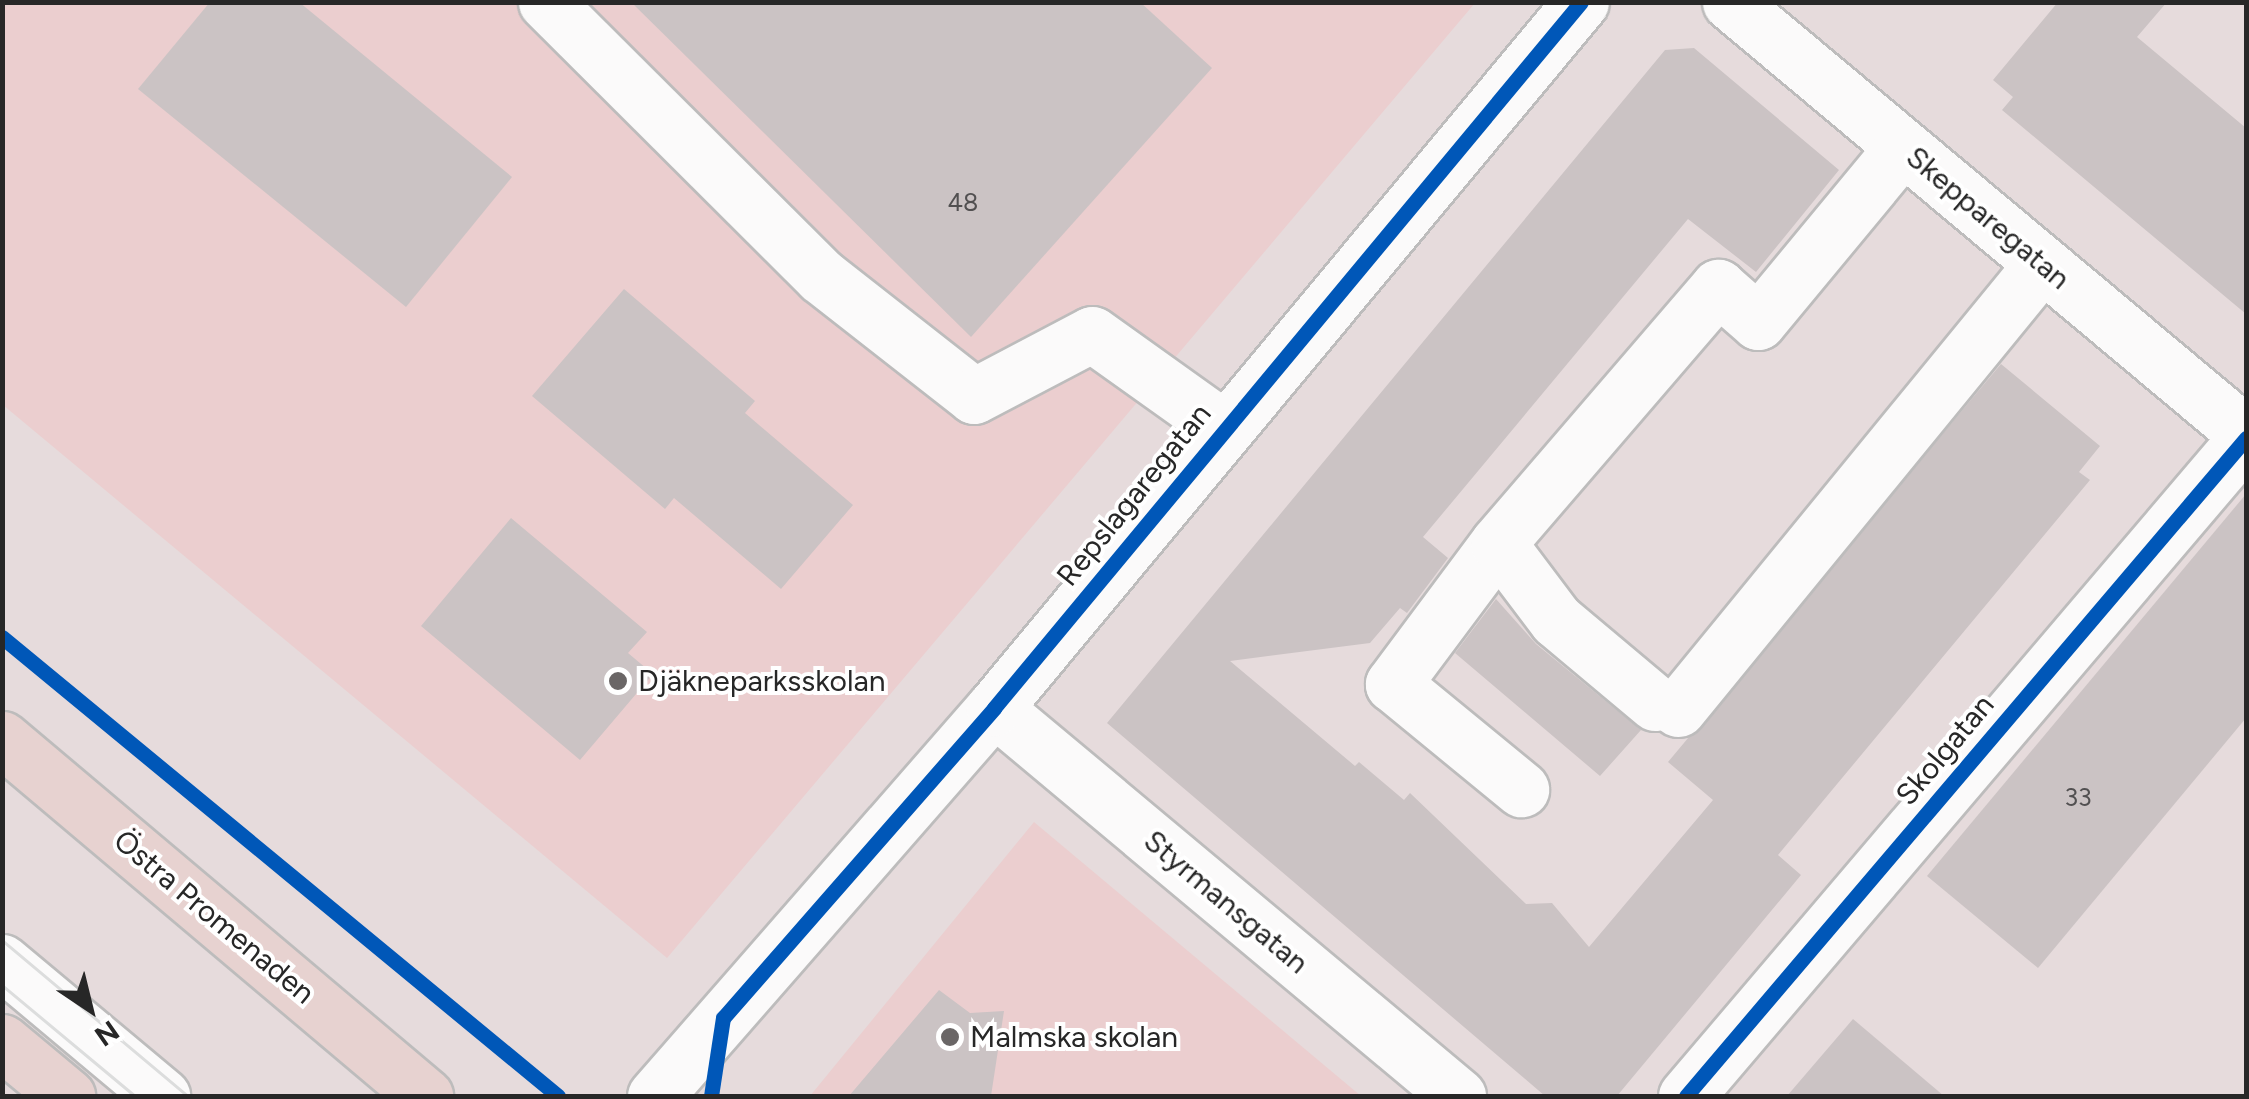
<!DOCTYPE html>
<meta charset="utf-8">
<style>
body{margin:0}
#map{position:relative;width:2249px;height:1099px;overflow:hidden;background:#e6dbdc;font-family:Figtree,sans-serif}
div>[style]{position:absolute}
.education>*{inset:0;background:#ebcecf}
.building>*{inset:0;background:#cbc3c4}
.roads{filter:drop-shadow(2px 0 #bdbcbc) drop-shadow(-2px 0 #bdbcbc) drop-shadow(0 2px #bdbcbc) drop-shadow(0 -2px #bdbcbc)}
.minor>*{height:55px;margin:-27.5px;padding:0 27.5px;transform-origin:27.5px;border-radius:27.5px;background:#fbfafa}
.major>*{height:55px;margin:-27.5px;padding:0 27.5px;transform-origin:27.5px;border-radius:27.5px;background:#e7d2d0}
.tram>*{height:2.5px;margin:-1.25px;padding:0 1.25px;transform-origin:1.25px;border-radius:1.25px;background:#dcdddd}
.cycleway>*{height:15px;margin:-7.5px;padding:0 7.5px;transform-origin:7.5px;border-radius:7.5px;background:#0057b8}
.dots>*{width:28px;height:28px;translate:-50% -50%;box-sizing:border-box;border:5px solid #fff;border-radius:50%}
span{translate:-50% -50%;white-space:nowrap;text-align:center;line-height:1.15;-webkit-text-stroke:8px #fff;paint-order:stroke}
.number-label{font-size:25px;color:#525051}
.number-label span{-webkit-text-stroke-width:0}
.street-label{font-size:30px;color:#272727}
.poi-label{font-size:30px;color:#272727}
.left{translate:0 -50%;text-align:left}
.frame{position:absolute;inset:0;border:5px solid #272727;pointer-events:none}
.north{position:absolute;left:40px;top:959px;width:100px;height:100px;-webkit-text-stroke:8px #fff;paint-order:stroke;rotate:145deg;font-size:28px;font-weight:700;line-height:40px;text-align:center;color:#272727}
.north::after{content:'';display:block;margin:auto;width:35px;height:45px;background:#272727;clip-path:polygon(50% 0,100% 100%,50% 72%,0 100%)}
</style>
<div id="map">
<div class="education">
<i style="clip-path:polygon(2px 3px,1475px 3px,667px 958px,3px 405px)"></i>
<i style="clip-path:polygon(1034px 822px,1361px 1096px,810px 1096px)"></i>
</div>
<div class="building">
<i style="clip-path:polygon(210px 2px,299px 2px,512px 177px,406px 307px,138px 89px)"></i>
<i style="clip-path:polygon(631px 2px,1140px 2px,1212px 68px,971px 337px)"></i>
<i style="clip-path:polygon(2058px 2px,2167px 2px,2137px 37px,2246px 128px,2246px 314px,2002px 110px,2013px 97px,1993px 80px)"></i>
<i style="clip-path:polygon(1694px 48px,1839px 170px,1756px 272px,1688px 219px,1423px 537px,1448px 558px,1407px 613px,1400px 608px,1370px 643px,1230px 661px,1355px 766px,1359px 762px,1404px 800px,1410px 793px,1526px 904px,1552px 903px,1589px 947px,1713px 800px,1668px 762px,2001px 364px,2100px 446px,2079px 472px,2090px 480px,1778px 855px,1801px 875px,1617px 1096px,1545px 1096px,1107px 723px,1665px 50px)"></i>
<i style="clip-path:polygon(624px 289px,755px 401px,745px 413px,853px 505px,781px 589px,674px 498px,665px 509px,532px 396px)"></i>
<i style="clip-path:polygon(2246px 494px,2246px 718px,2038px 968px,1927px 876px)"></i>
<i style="clip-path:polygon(511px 518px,647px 632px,628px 653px,653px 674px,580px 760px,421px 626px)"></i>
<i style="clip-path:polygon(1496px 599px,1536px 644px,1641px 730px,1600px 776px,1455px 653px)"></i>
<i style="clip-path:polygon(939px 990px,970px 1013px,1004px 1011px,991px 1096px,849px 1096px)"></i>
<i style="clip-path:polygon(1853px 1019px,1944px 1096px,1787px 1096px)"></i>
</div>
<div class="roads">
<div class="minor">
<i style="left:546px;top:2px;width:388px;rotate:44.9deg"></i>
<i style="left:821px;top:276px;width:194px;rotate:38.1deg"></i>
<i style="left:974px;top:396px;width:133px;rotate:-27.7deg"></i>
<i style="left:1092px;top:334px;width:162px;rotate:35.5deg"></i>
<i style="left:1730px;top:2px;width:673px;rotate:39.94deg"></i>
<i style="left:1498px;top:543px;width:176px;rotate:126.7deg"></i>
<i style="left:1393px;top:684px;width:166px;rotate:39.4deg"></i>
<i style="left:1655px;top:703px;width:129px;rotate:-140deg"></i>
<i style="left:1556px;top:620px;width:96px;rotate:-127deg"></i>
<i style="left:1498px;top:543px;width:338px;rotate:-49.3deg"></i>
<i style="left:1718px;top:287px;width:53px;rotate:41.2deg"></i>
<i style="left:1758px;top:322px;width:227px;rotate:-50.4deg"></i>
<i style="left:994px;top:708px;width:605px;rotate:39.9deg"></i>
<i style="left:1678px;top:709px;width:575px;rotate:-50.72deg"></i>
<i style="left:2px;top:962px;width:209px;rotate:39.9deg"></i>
<i style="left:655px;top:1096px;width:515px;rotate:-48.86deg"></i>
<i style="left:994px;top:708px;width:918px;rotate:-50.26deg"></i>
<i style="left:1686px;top:1096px;width:864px;rotate:-49.6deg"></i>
</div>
<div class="major">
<i style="left:2px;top:739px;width:554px;rotate:40.16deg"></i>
<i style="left:2px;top:1042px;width:85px;rotate:39.7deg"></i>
</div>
</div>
<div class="tram">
<i style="left:2px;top:940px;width:243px;rotate:40deg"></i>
<i style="left:2px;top:985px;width:173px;rotate:39.8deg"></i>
</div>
<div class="cycleway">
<i style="left:2px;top:637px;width:721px;rotate:39.54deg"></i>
<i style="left:711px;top:1096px;width:79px;rotate:-81.3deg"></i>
<i style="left:723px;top:1018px;width:412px;rotate:-48.8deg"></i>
<i style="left:994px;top:708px;width:918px;rotate:-50.26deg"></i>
<i style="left:1686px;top:1096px;width:864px;rotate:-49.6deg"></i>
</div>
<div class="dots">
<i style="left:618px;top:681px;background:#6a6666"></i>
<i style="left:950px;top:1037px;background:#6a6666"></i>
</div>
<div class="number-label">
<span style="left:963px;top:202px">48</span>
<span style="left:2078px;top:797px">33</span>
</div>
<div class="street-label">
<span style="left:1988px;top:218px;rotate:40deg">Skepparegatan</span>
<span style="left:1134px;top:495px;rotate:-51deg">Repslagaregatan</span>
<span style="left:1945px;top:750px;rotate:-50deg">Skolgatan</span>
<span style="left:1226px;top:902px;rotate:40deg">Styrmansgatan</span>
<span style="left:214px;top:917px;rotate:40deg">Östra Promenaden</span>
</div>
<div class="poi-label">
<span class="left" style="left:638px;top:681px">Djäkneparksskolan</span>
<span class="left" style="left:970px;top:1037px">Malmska skolan</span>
</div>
<div class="frame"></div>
<div class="north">N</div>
</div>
